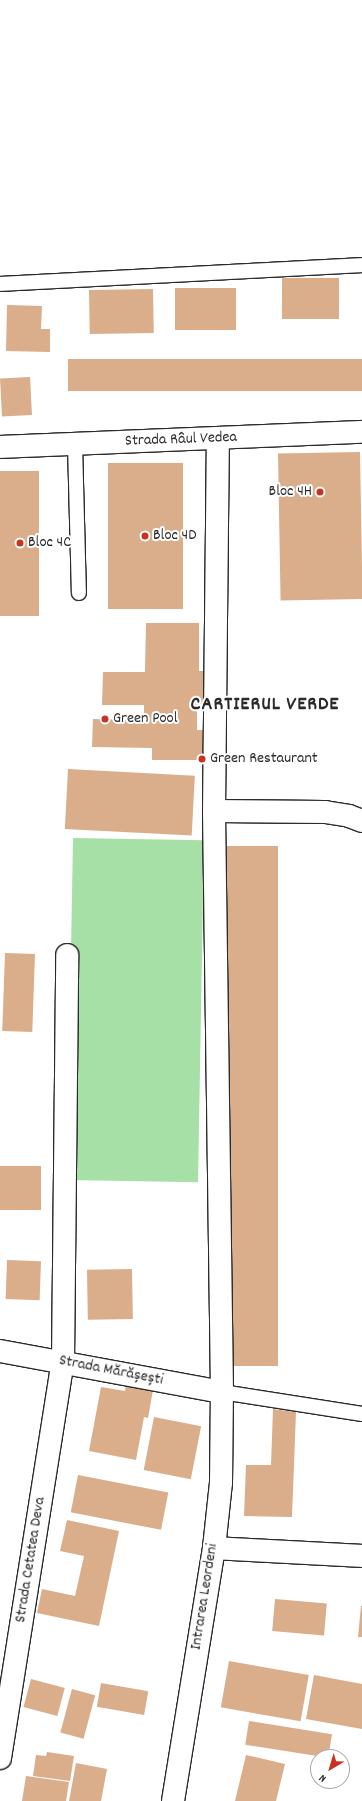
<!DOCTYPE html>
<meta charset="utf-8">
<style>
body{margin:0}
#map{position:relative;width:362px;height:1801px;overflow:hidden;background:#fff;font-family:Dekko,sans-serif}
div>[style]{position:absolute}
.green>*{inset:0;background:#a6e0a6;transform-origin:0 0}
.building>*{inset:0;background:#daad8b;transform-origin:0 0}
.roads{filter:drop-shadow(1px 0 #2b2b2b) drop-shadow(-1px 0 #2b2b2b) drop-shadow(0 1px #2b2b2b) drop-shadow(0 -1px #2b2b2b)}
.service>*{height:14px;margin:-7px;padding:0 7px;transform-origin:7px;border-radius:7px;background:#fff}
.minor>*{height:22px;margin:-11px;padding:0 11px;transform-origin:11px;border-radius:11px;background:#fff}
.dots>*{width:11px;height:11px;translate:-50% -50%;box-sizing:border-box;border:2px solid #fff;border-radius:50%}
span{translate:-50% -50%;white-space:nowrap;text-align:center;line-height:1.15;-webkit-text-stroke:4px #fff;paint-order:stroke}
.street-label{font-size:16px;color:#2b2b2b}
.poi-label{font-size:16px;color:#2b2b2b}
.right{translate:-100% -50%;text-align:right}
.left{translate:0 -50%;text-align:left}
.district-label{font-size:20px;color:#2b2b2b;font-weight:700;letter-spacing:1px}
.north{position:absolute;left:310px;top:1749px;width:40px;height:40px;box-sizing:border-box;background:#fff;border:1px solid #aaa;border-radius:50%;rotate:218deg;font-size:11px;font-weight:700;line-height:16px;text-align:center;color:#2b2b2b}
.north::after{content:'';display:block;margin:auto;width:14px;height:18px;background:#c8321e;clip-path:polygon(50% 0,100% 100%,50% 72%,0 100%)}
</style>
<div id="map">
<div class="green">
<i style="left:73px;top:838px;width:131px;height:342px;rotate:1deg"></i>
</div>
<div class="building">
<i style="left:282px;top:278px;width:57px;height:41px"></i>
<i style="left:236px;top:288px;width:42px;height:61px;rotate:90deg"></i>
<i style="left:153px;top:289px;width:44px;height:64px;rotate:89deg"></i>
<i style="clip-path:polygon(7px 305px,42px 306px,41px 329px,50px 329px,50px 352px,6px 351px)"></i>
<i style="left:362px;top:359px;width:32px;height:294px;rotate:90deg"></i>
<i style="left:30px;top:377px;width:38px;height:30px;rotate:87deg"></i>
<i style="left:360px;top:452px;width:147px;height:82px;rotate:89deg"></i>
<i style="left:108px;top:463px;width:75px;height:146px"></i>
<i style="left:0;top:471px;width:39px;height:145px"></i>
<i style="clip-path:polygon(146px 623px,199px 623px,199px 671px,205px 671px,205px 706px,197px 706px,197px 730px,204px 730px,204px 760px,152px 760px,152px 748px,92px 747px,93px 719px,144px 720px,144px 705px,102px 705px,103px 672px,145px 672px)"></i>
<i style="left:68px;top:769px;width:127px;height:60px;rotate:3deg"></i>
<i style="left:227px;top:846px;width:51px;height:520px"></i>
<i style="left:5px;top:953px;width:30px;height:78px;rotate:2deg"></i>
<i style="left:0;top:1166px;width:41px;height:44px"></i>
<i style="left:7px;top:1260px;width:34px;height:39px;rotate:2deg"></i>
<i style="left:132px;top:1269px;width:50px;height:45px;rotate:89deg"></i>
<i style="clip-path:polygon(127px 1379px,154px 1384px,148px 1418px,144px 1417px,136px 1460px,89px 1451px,101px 1387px,125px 1391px)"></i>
<i style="clip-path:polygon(273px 1409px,296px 1412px,292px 1517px,244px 1516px,246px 1465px,271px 1465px)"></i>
<i style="left:154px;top:1417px;width:48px;height:54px;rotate:11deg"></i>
<i style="left:78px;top:1475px;width:92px;height:38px;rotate:11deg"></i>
<i style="clip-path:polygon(67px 1520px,119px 1531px,99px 1626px,37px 1613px,42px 1589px,75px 1596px,84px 1556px,60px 1551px)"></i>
<i style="left:275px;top:1599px;width:52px;height:32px;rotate:5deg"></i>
<i style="clip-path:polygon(361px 1606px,362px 1606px,362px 1637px,358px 1637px)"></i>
<i style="left:229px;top:1661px;width:81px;height:47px;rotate:10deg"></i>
<i style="clip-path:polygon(314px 1675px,362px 1684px,362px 1729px,306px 1719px)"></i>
<i style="left:31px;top:1679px;width:35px;height:29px;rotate:15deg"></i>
<i style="left:101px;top:1683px;width:48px;height:24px;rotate:10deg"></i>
<i style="left:72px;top:1689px;width:24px;height:45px;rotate:15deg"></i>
<i style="left:249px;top:1721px;width:84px;height:24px;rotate:9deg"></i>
<i style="clip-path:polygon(47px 1752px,74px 1756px,70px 1781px,33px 1776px,36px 1755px,46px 1756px)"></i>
<i style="clip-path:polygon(246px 1755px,285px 1764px,276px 1801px,235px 1801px)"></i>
<i style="clip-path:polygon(76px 1763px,107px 1769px,101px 1801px,69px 1801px)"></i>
<i style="clip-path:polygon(26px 1776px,69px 1782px,66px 1801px,22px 1801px)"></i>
</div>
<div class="roads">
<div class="service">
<i style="left:0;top:284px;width:362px;rotate:-3deg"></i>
<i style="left:75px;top:444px;width:149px;rotate:88.5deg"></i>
<i style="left:222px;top:1392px;width:142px;rotate:8.9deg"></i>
</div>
<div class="minor">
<i style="left:0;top:447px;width:362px;rotate:-2.4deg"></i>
<i style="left:214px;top:811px;width:111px;rotate:0.5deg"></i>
<i style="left:325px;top:812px;width:24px;rotate:9deg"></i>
<i style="left:349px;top:816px;width:14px;rotate:21deg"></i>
<i style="left:0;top:1351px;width:226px;rotate:10.5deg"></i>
<i style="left:214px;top:1548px;width:148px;rotate:3.1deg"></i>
<i style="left:0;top:1758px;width:401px;rotate:-81deg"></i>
<i style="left:63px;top:1362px;width:407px;rotate:-89.4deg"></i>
<i style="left:173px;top:1801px;width:256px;rotate:-80.8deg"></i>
<i style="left:214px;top:1548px;width:65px;rotate:-83.9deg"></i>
<i style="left:221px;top:1483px;width:91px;rotate:-89.4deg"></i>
<i style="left:222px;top:1392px;width:581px;rotate:-90.79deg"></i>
<i style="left:214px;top:811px;width:373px;rotate:-89.4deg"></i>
</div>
</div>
<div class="dots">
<i style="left:320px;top:492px;background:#c8321e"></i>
<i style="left:145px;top:536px;background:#c8321e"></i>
<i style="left:20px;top:543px;background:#c8321e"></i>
<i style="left:105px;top:719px;background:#c8321e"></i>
<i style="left:202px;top:759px;background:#c8321e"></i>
</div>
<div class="street-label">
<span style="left:181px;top:440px;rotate:-2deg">Strada Râul Vedea</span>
<span style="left:111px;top:1371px;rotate:11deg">Strada Mărășești</span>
<span style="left:31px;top:1560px;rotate:-81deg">Strada Cetatea Deva</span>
<span style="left:205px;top:1597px;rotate:-81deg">Intrarea Leordeni</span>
</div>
<div class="poi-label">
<span class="right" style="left:312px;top:492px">Bloc 4H</span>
<span class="left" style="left:153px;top:536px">Bloc 4D</span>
<span class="left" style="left:28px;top:543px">Bloc 4C</span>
<span class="left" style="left:113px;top:719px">Green Pool</span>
<span class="left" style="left:210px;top:759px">Green Restaurant</span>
</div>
<div class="district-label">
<span style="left:265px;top:705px">CARTIERUL VERDE</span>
</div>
<div class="north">N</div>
</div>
